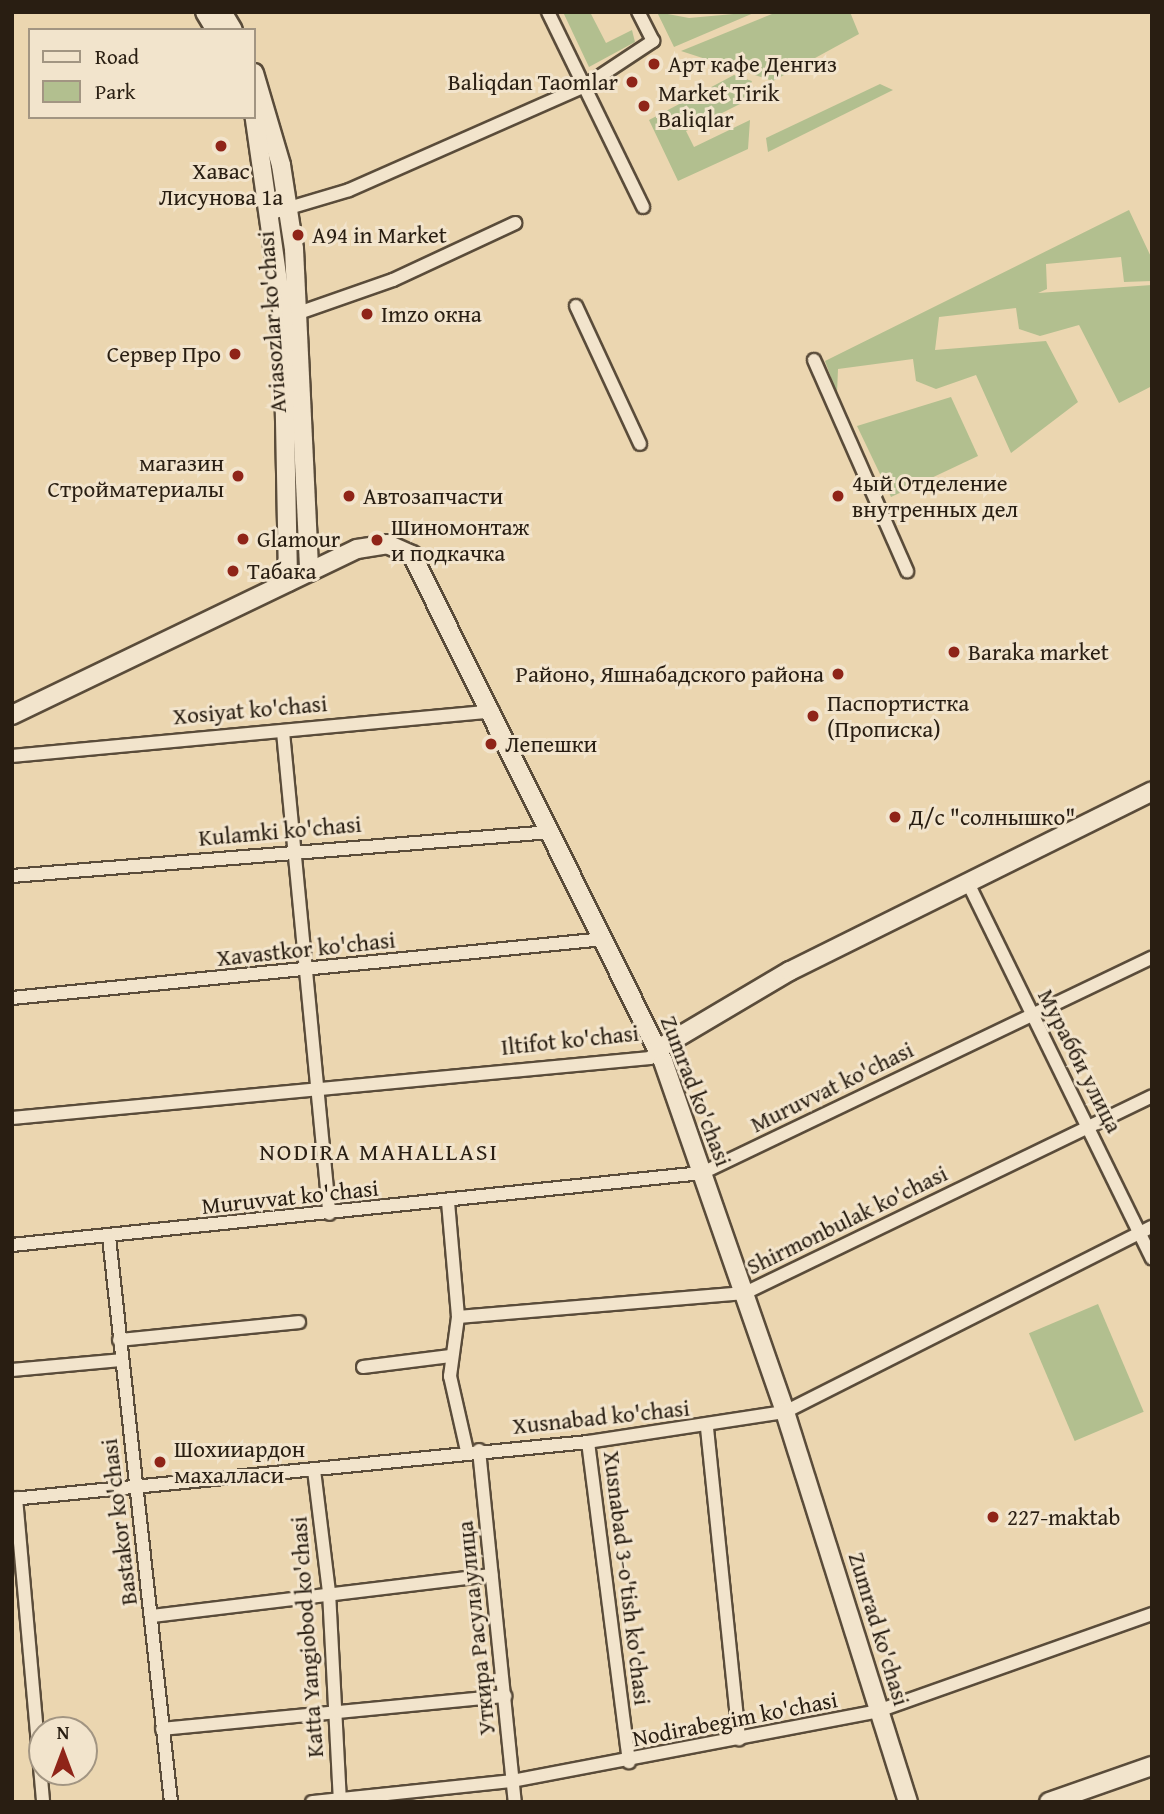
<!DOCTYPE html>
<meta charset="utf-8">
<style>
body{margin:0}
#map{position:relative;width:1164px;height:1814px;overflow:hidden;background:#ebd6b0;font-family:"Gentium Book Plus",serif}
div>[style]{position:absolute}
.green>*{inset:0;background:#b2bf8f;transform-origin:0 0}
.roads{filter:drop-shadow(2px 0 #5a4c3a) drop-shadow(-2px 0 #5a4c3a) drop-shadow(0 2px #5a4c3a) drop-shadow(0 -2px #5a4c3a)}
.street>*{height:12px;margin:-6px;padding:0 6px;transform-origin:6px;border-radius:6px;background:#f2e4cc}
.secondary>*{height:18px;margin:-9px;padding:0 9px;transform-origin:9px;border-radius:9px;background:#f2e4cc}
.dots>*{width:19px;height:19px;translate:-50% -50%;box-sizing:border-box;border:4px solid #f2e4cc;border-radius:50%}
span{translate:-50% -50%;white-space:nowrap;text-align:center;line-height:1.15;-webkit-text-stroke:6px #f2e4cc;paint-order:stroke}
.poi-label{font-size:23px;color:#291e12}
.left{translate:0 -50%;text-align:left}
.right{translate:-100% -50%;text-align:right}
.street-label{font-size:23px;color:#291e12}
.neighbourhood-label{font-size:24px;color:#291e12;letter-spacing:2px}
.frame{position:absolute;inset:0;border:14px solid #291e12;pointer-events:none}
.legend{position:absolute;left:28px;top:28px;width:228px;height:91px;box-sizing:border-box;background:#f2e4cc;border:2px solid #a29582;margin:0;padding:9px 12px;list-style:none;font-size:21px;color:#291e12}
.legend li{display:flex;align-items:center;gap:14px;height:35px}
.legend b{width:35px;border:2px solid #a29582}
.north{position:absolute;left:28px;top:1716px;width:70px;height:70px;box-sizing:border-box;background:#f2e4cc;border:2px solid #a29582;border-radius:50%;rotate:0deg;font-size:19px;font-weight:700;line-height:28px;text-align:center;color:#291e12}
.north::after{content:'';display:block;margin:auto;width:24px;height:32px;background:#8f2418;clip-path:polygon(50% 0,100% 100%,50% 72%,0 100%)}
</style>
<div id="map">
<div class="green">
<i style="clip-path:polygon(563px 12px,590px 12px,606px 43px,632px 30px,635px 42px,589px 67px)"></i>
<i style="clip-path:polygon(657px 12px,689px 18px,756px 12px,674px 47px)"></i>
<i style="clip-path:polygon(777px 12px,850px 12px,859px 34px,773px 81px,681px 51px)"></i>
<i style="clip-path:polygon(734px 75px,752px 81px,742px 103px,686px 131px,694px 147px,750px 120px,748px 149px,678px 181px,649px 120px)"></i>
<i style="clip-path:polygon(880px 84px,893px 90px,768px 152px,766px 138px)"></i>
<i style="clip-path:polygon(1129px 210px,1152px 259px,1152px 281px,1124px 282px,1121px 257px,1046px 264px,1047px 289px,1038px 293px,1152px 285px,1152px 386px,1119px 403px,1079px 325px,1040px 336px,1019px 329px,1016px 308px,939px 317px,935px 350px,1046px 341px,1078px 402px,1011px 453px,976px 375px,936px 389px,916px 381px,913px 359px,838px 369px,837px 394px,825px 361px)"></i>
<i style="clip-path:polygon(951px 397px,978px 456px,891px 497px,857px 426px)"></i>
<i style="left:1098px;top:1304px;width:117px;height:75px;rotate:67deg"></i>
</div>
<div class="roads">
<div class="street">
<i style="left:548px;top:12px;width:217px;rotate:64deg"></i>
<i style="left:272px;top:213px;width:80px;rotate:-16.6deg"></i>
<i style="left:349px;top:190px;width:258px;rotate:-23.8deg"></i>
<i style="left:585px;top:86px;width:82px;rotate:-33.5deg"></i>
<i style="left:653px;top:41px;width:33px;rotate:-117deg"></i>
<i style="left:576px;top:306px;width:152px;rotate:65.1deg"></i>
<i style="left:290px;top:316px;width:109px;rotate:-19.3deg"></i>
<i style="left:393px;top:280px;width:135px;rotate:-25deg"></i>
<i style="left:814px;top:360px;width:231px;rotate:66.2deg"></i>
<i style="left:283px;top:732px;width:484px;rotate:84.5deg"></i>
<i style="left:12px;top:756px;width:483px;rotate:-5.3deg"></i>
<i style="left:12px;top:876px;width:541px;rotate:-4.67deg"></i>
<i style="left:968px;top:883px;width:418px;rotate:63.9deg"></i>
<i style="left:12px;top:998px;width:595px;rotate:-5.69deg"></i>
<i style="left:12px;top:1118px;width:641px;rotate:-5.37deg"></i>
<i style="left:650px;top:1058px;width:12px;rotate:-48deg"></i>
<i style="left:448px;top:1202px;width:115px;rotate:85deg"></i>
<i style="left:458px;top:1317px;width:60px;rotate:97.7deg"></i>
<i style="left:450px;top:1376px;width:77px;rotate:77.2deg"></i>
<i style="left:109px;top:1237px;width:568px;rotate:83.74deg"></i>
<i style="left:12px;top:1245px;width:694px;rotate:-5.96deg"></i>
<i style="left:702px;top:1173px;width:499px;rotate:-25.6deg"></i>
<i style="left:458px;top:1317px;width:288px;rotate:-4.8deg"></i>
<i style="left:745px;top:1293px;width:452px;rotate:-25.8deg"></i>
<i style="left:119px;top:1340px;width:181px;rotate:-5.7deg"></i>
<i style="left:363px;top:1367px;width:88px;rotate:-7.2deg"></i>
<i style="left:12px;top:1370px;width:109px;rotate:-5.2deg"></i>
<i style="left:707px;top:1428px;width:313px;rotate:84.1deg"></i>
<i style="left:588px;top:1442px;width:323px;rotate:82.7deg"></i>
<i style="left:479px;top:1450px;width:354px;rotate:84.2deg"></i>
<i style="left:314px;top:1470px;width:123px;rotate:83deg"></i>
<i style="left:329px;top:1592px;width:210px;rotate:87deg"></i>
<i style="left:16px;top:1498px;width:305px;rotate:84.9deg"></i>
<i style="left:12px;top:1499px;width:579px;rotate:-5.65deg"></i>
<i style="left:588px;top:1442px;width:199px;rotate:-8.7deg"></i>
<i style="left:785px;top:1412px;width:411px;rotate:-26.8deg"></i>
<i style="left:152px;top:1616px;width:342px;rotate:-6.9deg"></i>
<i style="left:162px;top:1729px;width:345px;rotate:-5.5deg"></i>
<i style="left:312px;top:1802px;width:201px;rotate:-6deg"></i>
<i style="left:512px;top:1781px;width:373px;rotate:-10.8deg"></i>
<i style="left:878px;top:1711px;width:291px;rotate:-19.5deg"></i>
</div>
<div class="secondary">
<i style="left:205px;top:12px;width:21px;rotate:59deg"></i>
<i style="left:222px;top:12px;width:21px;rotate:59deg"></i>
<i style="left:254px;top:73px;width:96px;rotate:73.6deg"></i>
<i style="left:281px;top:165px;width:85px;rotate:81.2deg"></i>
<i style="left:294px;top:249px;width:323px;rotate:87.3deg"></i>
<i style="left:254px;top:113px;width:206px;rotate:81.9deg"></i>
<i style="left:283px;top:317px;width:265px;rotate:88.9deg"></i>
<i style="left:12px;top:715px;width:383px;rotate:-25.7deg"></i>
<i style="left:357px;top:549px;width:30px;rotate:-9deg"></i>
<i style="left:387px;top:544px;width:27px;rotate:24deg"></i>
<i style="left:412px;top:555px;width:565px;rotate:63.62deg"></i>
<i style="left:663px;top:1061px;width:372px;rotate:70.8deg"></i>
<i style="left:785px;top:1412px;width:409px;rotate:72.5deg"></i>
<i style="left:658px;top:1049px;width:153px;rotate:-30.6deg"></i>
<i style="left:790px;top:971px;width:404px;rotate:-26.4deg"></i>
<i style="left:1049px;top:1802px;width:109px;rotate:-19.3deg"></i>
</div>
</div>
<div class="dots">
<i style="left:654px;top:64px;background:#8f2418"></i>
<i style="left:632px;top:82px;background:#8f2418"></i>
<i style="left:644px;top:106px;background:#8f2418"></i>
<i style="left:221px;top:146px;background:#8f2418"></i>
<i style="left:298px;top:235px;background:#8f2418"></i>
<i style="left:367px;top:314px;background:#8f2418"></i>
<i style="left:235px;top:354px;background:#8f2418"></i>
<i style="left:238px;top:476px;background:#8f2418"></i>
<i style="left:349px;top:496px;background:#8f2418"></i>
<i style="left:838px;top:496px;background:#8f2418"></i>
<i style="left:243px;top:539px;background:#8f2418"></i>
<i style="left:377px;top:540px;background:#8f2418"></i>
<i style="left:233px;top:571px;background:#8f2418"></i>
<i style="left:954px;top:652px;background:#8f2418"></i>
<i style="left:838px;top:674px;background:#8f2418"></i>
<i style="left:813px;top:716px;background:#8f2418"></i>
<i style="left:491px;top:744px;background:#8f2418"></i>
<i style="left:895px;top:817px;background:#8f2418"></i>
<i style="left:160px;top:1462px;background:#8f2418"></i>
<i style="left:993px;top:1517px;background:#8f2418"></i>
</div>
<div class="poi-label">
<span class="left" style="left:668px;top:64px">Арт кафе Денгиз</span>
<span class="right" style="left:618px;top:82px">Baliqdan Taomlar</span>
<span class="left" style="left:658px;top:106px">Market Tirik<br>Baliqlar</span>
<span style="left:221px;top:184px">Хавас<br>Лисунова 1а</span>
<span class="left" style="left:312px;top:235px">A94 in Market</span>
<span class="left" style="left:381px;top:314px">Imzo окна</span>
<span class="right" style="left:221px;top:354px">Сервер Про</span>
<span class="right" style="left:224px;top:476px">магазин<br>Стройматериалы</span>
<span class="left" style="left:852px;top:496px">4ый Отделение<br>внутренных дел</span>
<span class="left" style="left:363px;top:496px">Автозапчасти</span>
<span class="left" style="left:391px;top:540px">Шиномонтаж<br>и подкачка</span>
<span class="left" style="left:257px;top:539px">Glamour</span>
<span class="left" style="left:247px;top:571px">Табака</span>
<span class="left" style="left:968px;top:652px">Baraka market</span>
<span class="right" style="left:824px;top:674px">Районо, Яшнабадского района</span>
<span class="left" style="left:827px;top:716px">Паспортистка<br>(Прописка)</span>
<span class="left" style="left:505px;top:744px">Лепешки</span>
<span class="left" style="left:909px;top:817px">Д/с "солнышко"</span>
<span class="left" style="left:174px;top:1462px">Шохииардон<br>махалласи</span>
<span class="left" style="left:1007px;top:1517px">227-maktab</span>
</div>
<div class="street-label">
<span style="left:272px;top:322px;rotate:-94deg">Aviasozlar ko'chasi</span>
<span style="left:250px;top:710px;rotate:-5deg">Xosiyat ko'chasi</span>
<span style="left:280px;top:831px;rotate:-5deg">Kulamki ko'chasi</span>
<span style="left:306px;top:949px;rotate:-6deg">Xavastkor ko'chasi</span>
<span style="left:570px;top:1040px;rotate:-6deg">Iltifot ko'chasi</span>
<span style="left:1080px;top:1061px;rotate:63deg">Мурабби улица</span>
<span style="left:832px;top:1087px;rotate:-26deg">Muruvvat ko'chasi</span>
<span style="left:696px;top:1091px;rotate:69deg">Zumrad ko'chasi</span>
<span style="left:290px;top:1197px;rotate:-6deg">Muruvvat ko'chasi</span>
<span style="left:847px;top:1220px;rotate:-26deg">Shirmonbulak ko'chasi</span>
<span style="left:601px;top:1417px;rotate:-6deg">Xusnabad ko'chasi</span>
<span style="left:119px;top:1522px;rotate:-97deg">Bastakor ko'chasi</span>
<span style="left:627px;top:1578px;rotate:83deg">Xusnabad 3-o'tish ko'chasi</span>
<span style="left:476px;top:1628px;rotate:-96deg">Уткира Расула улица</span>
<span style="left:879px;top:1629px;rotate:73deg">Zumrad ko'chasi</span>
<span style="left:307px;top:1637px;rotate:-94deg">Katta Yangiobod ko'chasi</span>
<span style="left:735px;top:1719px;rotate:-11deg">Nodirabegim ko'chasi</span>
</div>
<div class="neighbourhood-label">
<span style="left:379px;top:1152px">NODIRA MAHALLASI</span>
</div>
<div class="frame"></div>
<ul class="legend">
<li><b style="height:9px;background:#f2e4cc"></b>Road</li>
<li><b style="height:19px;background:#b2bf8f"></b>Park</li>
</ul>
<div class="north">N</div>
</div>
